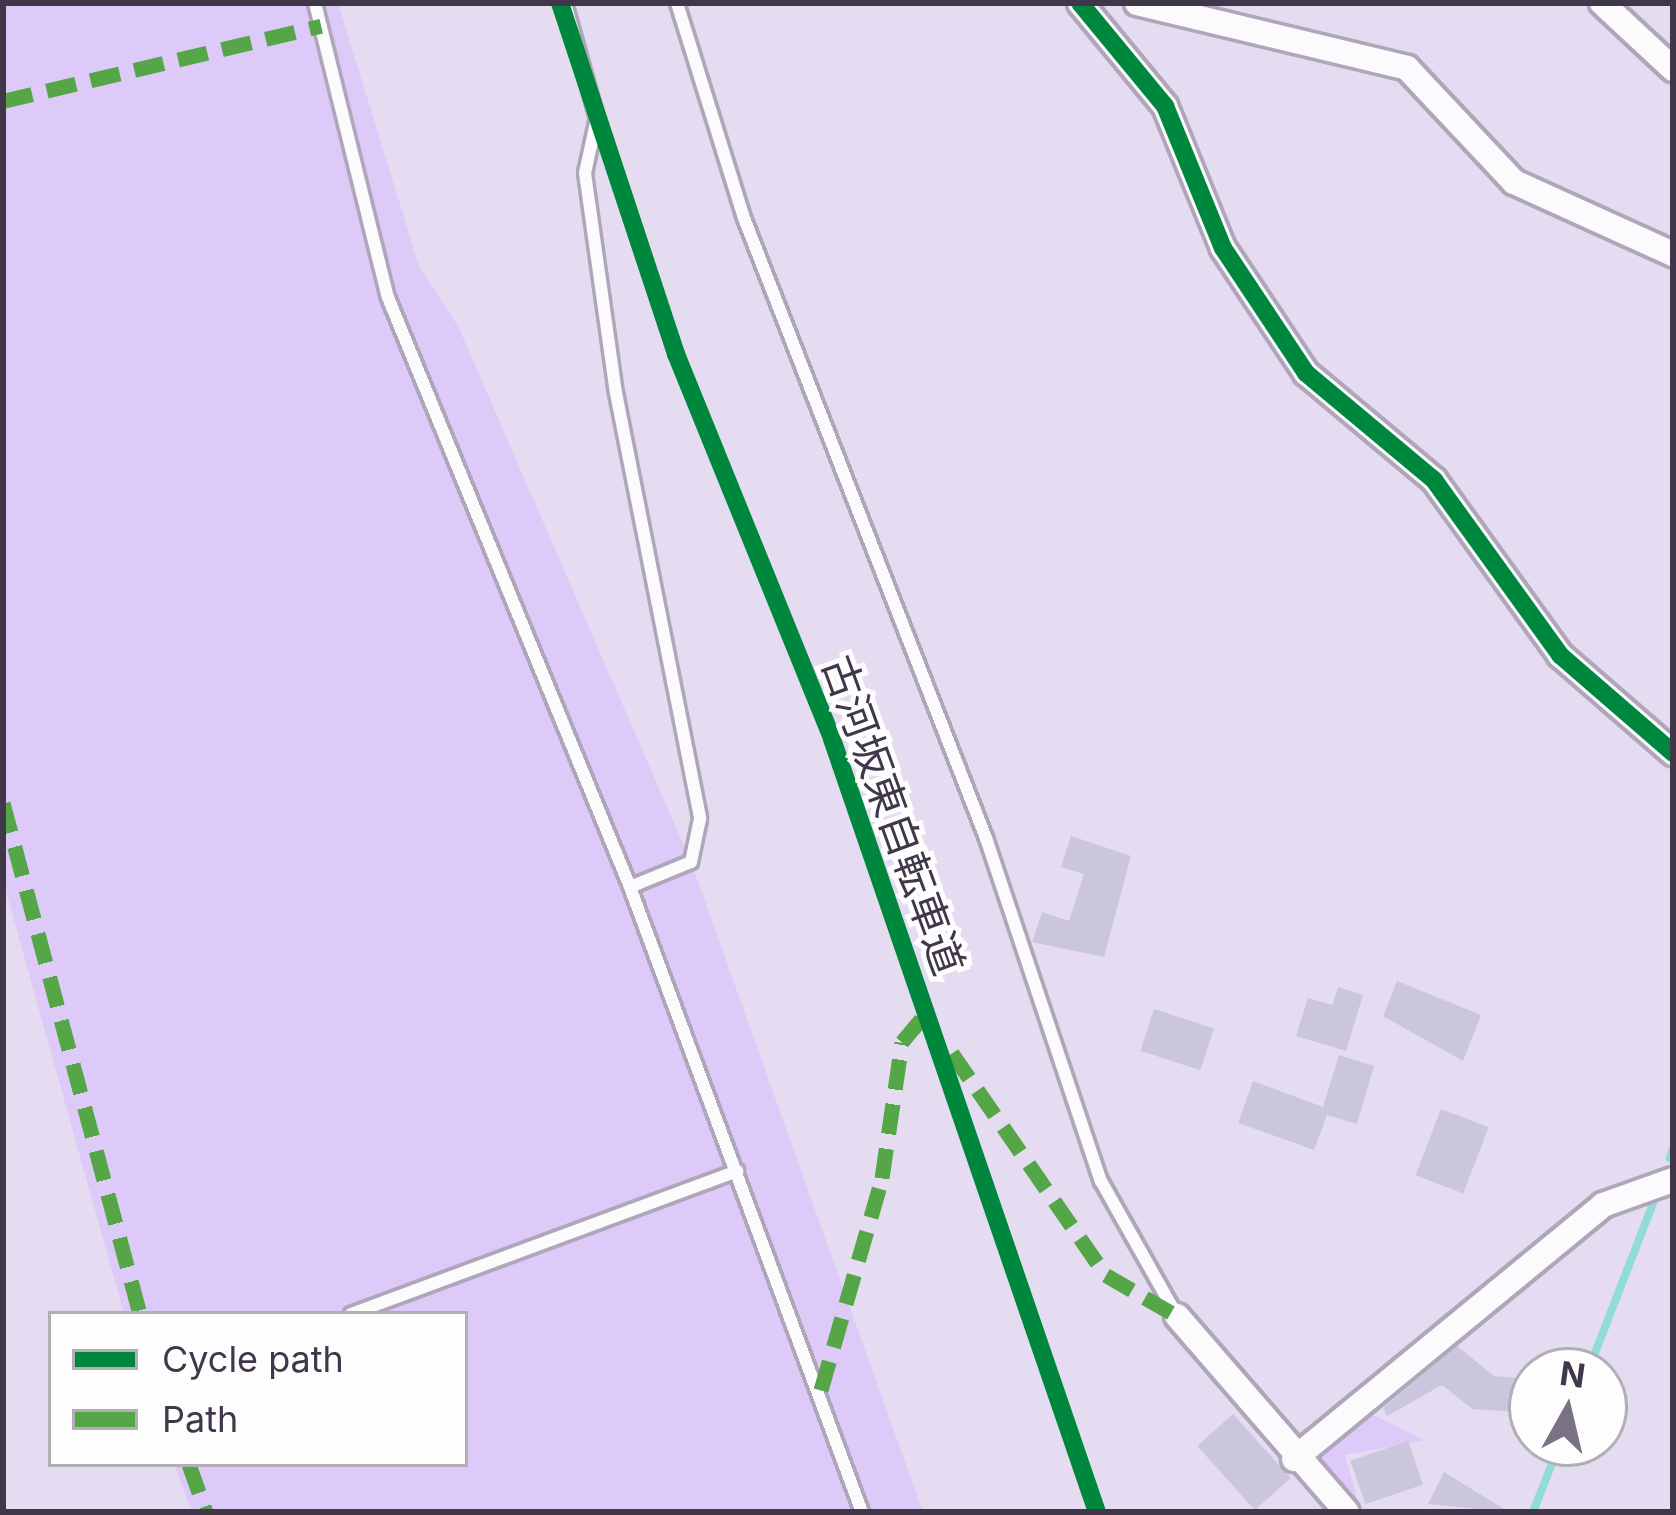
<!DOCTYPE html>
<meta charset="utf-8">
<style>
body{margin:0}
#map{position:relative;width:1676px;height:1515px;overflow:hidden;background:#e5dcf2;font-family:Inter,"Noto Sans JP",sans-serif}
div>[style]{position:absolute}
.green>*{inset:0;background:#decaf8}
.stream>*{height:8px;margin:-4px;padding:0 4px;transform-origin:4px;border-radius:4px;background:#93dbd7}
.building>*{inset:0;background:#cac6dd;transform-origin:0 0}
.roads{filter:drop-shadow(3px 0 #afa7b9) drop-shadow(-3px 0 #afa7b9) drop-shadow(0 3px #afa7b9) drop-shadow(0 -3px #afa7b9)}
.service>*{height:12px;margin:-6px;padding:0 6px;transform-origin:6px;border-radius:6px;background:#fbfafd}
.minor>*{height:24px;margin:-12px;padding:0 12px;transform-origin:12px;border-radius:12px;background:#fbfafd}
.quiet>*{height:15px;margin-top:-7.5px;transform-origin:0;background:repeating-linear-gradient(90deg,#54a647 0 30px,transparent 0 45px)}
.cycleway>*{height:18px;margin:-9px;padding:0 9px;transform-origin:9px;border-radius:9px;background:#00873e}
span{translate:-50% -50%;white-space:nowrap;text-align:center;line-height:1.15;-webkit-text-stroke:10px #fdfdfd;paint-order:stroke}
.street-label{font-size:42px;color:#40374a}
.frame{position:absolute;inset:0;border:6px solid #40374a;pointer-events:none}
.legend{position:absolute;left:48px;top:1311px;width:420px;height:156px;box-sizing:border-box;background:#fdfdfd;border:3px solid #b1aeb5;margin:0;padding:15px 21px;list-style:none;font-size:36px;color:#40374a}
.legend li{display:flex;align-items:center;gap:24px;height:60px}
.legend b{width:60px;border:3px solid #b1aeb5}
.north{position:absolute;left:1508px;top:1347px;width:120px;height:120px;box-sizing:border-box;background:#fdfdfd;border:3px solid #b1aeb5;border-radius:50%;rotate:8deg;font-size:33px;font-weight:700;line-height:48px;text-align:center;color:#40374a}
.north::after{content:'';display:block;margin:auto;width:42px;height:54px;background:#7a7185;clip-path:polygon(50% 0,100% 100%,50% 72%,0 100%)}
</style>
<div id="map">
<div class="green">
<i style="clip-path:polygon(3px 3px,338px 3px,419px 266px,458px 326px,691px 862px,923px 1512px,192px 1512px,174px 1464px,465px 1464px,465px 1314px,124px 1314px,3px 881px)"></i>
<i style="clip-path:polygon(1371px 1414px,1424px 1440px,1345px 1455px,1361px 1512px,1315px 1469px,1318px 1451px)"></i>
</div>
<div class="stream">
<i style="left:1670px;top:1158px;width:10px;rotate:-73deg"></i>
<i style="left:1588px;top:1371px;width:180px;rotate:-68.8deg"></i>
<i style="left:1533px;top:1512px;width:74px;rotate:-68.6deg"></i>
</div>
<div class="building">
<i style="clip-path:polygon(1071px 836px,1131px 856px,1104px 957px,1032px 942px,1042px 912px,1069px 921px,1084px 874px,1061px 867px)"></i>
<i style="clip-path:polygon(1397px 981px,1481px 1015px,1463px 1061px,1383px 1016px)"></i>
<i style="clip-path:polygon(1338px 987px,1363px 995px,1346px 1051px,1296px 1036px,1308px 998px,1332px 1005px)"></i>
<i style="left:1154px;top:1009px;width:63px;height:44px;rotate:18deg"></i>
<i style="clip-path:polygon(1339px 1055px,1374px 1066px,1357px 1124px,1327px 1115px,1314px 1150px,1238px 1123px,1253px 1081px,1323px 1107px)"></i>
<i style="left:1441px;top:1109px;width:51px;height:71px;rotate:21deg"></i>
<i style="clip-path:polygon(1457px 1346px,1494px 1376px,1532px 1379px,1532px 1413px,1472px 1409px,1442px 1385px,1387px 1416px,1383px 1408px)"></i>
<i style="left:1233px;top:1414px;width:86px;height:48px;rotate:48deg"></i>
<i style="left:1408px;top:1441px;width:46px;height:61px;rotate:71deg"></i>
<i style="clip-path:polygon(1444px 1472px,1509px 1512px,1428px 1504px)"></i>
</div>
<div class="roads">
<div class="service">
<i style="left:315px;top:3px;width:301px;rotate:76.1deg"></i>
<i style="left:387px;top:295px;width:640px;rotate:67.68deg"></i>
<i style="left:630px;top:887px;width:667px;rotate:69.64deg"></i>
<i style="left:565px;top:3px;width:119px;rotate:74.5deg"></i>
<i style="left:597px;top:118px;width:56px;rotate:102.3deg"></i>
<i style="left:585px;top:173px;width:222px;rotate:82deg"></i>
<i style="left:616px;top:393px;width:434px;rotate:78.8deg"></i>
<i style="left:700px;top:819px;width:44px;rotate:101.8deg"></i>
<i style="left:691px;top:862px;width:66px;rotate:157.7deg"></i>
<i style="left:677px;top:3px;width:225px;rotate:72.7deg"></i>
<i style="left:744px;top:218px;width:666px;rotate:68.68deg"></i>
<i style="left:986px;top:838px;width:362px;rotate:71.5deg"></i>
<i style="left:1101px;top:1181px;width:155px;rotate:60.6deg"></i>
<i style="left:351px;top:1314px;width:412px;rotate:-20.3deg"></i>
</div>
<div class="minor">
<i style="left:1080px;top:3px;width:134px;rotate:50.5deg"></i>
<i style="left:1165px;top:106px;width:153px;rotate:67.8deg"></i>
<i style="left:1223px;top:248px;width:150px;rotate:56.4deg"></i>
<i style="left:1306px;top:373px;width:167px;rotate:39.9deg"></i>
<i style="left:1434px;top:480px;width:216px;rotate:54.2deg"></i>
<i style="left:1560px;top:655px;width:150px;rotate:40.9deg"></i>
<i style="left:1137px;top:3px;width:278px;rotate:13.5deg"></i>
<i style="left:1407px;top:68px;width:156px;rotate:46.8deg"></i>
<i style="left:1514px;top:182px;width:175px;rotate:24.4deg"></i>
<i style="left:1602px;top:3px;width:97px;rotate:42.9deg"></i>
<i style="left:1177px;top:1316px;width:259px;rotate:49.1deg"></i>
<i style="left:1294px;top:1459px;width:400px;rotate:-39.4deg"></i>
<i style="left:1603px;top:1205px;width:74px;rotate:-19.7deg"></i>
</div>
</div>
<div class="quiet">
<i style="left:3px;top:101px;width:327px;rotate:-13.3deg"></i>
<i style="left:3px;top:803px;width:529px;rotate:74.99deg"></i>
<i style="left:952px;top:1053px;width:270px;rotate:55.3deg"></i>
<i style="left:1106px;top:1275px;width:82px;rotate:30deg"></i>
<i style="left:821px;top:1390px;width:221px;rotate:-73.9deg"></i>
<i style="left:882px;top:1178px;width:137px;rotate:-81.6deg"></i>
<i style="left:902px;top:1042px;width:39px;rotate:-50deg"></i>
<i style="left:189px;top:1464px;width:51px;rotate:70.5deg"></i>
</div>
<div class="cycleway">
<i style="left:560px;top:3px;width:370px;rotate:71.7deg"></i>
<i style="left:676px;top:354px;width:415px;rotate:67.9deg"></i>
<i style="left:832px;top:739px;width:817px;rotate:71.08deg"></i>
<i style="left:1080px;top:3px;width:134px;rotate:50.5deg"></i>
<i style="left:1165px;top:106px;width:153px;rotate:67.8deg"></i>
<i style="left:1223px;top:248px;width:150px;rotate:56.4deg"></i>
<i style="left:1306px;top:373px;width:167px;rotate:39.9deg"></i>
<i style="left:1434px;top:480px;width:216px;rotate:54.2deg"></i>
<i style="left:1560px;top:655px;width:150px;rotate:40.9deg"></i>
</div>
<div class="street-label">
<span style="left:893px;top:815px;rotate:70deg">古河坂東自転車道</span>
</div>
<div class="frame"></div>
<ul class="legend">
<li><b style="height:15px;background:#00873e"></b>Cycle path</li>
<li><b style="height:15px;background:#54a647"></b>Path</li>
</ul>
<div class="north">N</div>
</div>
